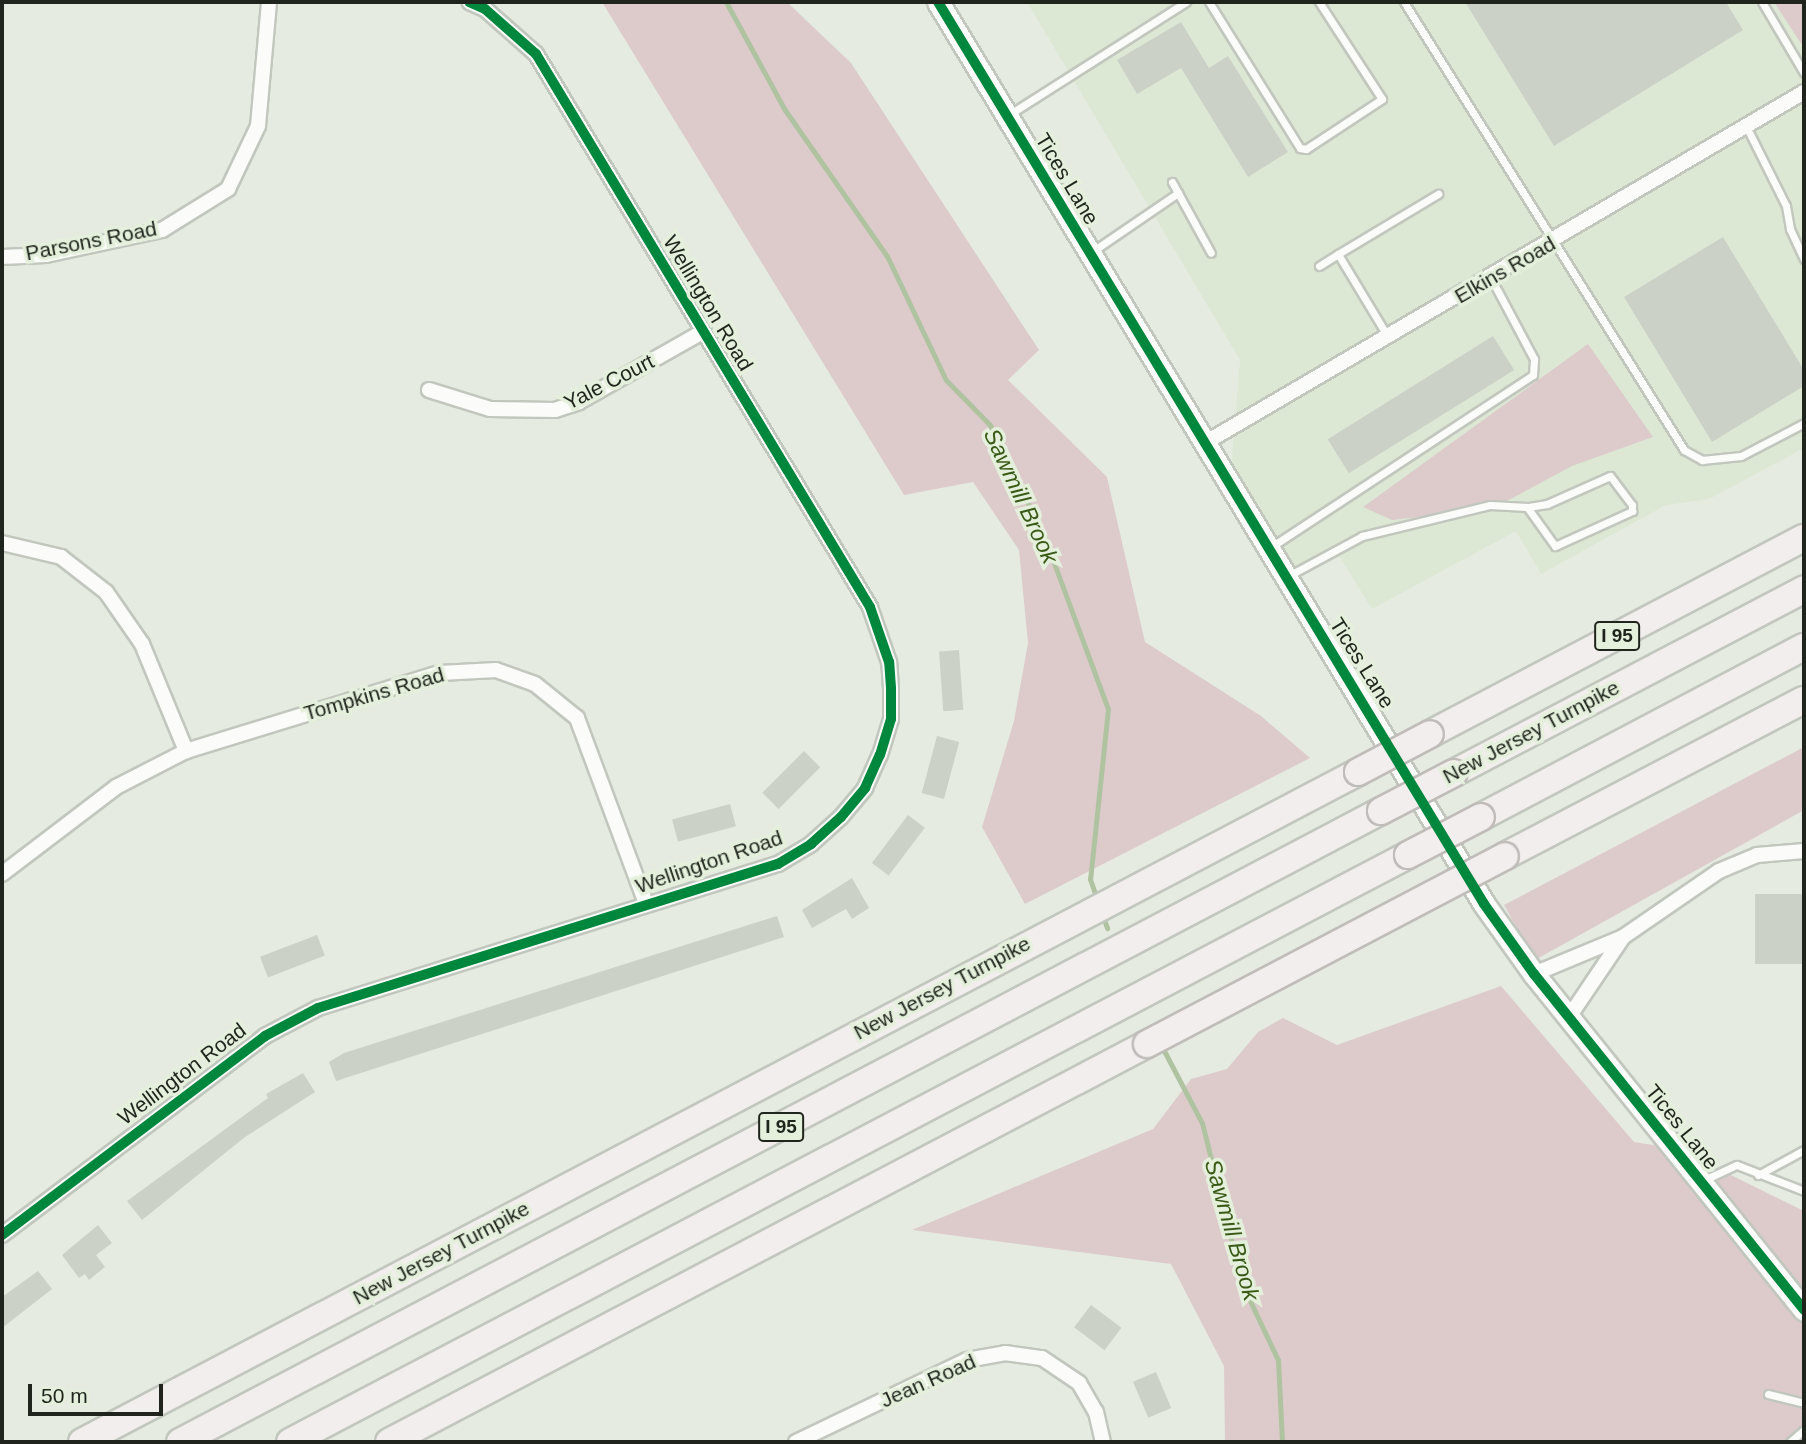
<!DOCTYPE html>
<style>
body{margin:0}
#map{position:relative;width:1806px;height:1444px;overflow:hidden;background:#e5ebe0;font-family:Arial,sans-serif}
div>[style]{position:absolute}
.built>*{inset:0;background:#dce8d4}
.green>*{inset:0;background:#ddcbcc}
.stream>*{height:5px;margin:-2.5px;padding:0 2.5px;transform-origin:2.5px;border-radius:2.5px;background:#afc3a0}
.building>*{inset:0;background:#ccd1c8;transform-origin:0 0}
.roads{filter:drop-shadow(2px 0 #c2c7be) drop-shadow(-2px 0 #c2c7be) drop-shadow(0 2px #c2c7be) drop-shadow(0 -2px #c2c7be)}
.lane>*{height:7px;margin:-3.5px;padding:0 3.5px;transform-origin:3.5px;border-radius:3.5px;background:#fbfcfa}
.street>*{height:14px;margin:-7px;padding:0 7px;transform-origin:7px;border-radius:7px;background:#fbfcfa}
.secondary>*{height:21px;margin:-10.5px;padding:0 10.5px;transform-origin:10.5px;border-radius:10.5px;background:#fbfcfa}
.highway>*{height:26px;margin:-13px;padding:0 13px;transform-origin:13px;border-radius:13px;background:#f3eeee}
.bridges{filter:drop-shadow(2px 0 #c0bcb9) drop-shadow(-2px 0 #c0bcb9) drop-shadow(0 2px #c0bcb9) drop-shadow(0 -2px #c0bcb9)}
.highway-bridge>*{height:26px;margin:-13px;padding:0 13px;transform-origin:13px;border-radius:13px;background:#f3eeee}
.cycleway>*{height:10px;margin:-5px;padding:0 5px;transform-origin:5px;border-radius:5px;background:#00873e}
span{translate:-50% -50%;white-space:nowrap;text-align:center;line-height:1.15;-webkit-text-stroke:7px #e4f0db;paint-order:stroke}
.shield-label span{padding:2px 5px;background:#e4f0db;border:2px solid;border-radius:5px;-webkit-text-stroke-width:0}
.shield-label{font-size:19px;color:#1f241c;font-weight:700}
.street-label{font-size:21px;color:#1f241c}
.water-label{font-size:23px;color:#395a17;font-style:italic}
.frame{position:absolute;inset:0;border:4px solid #1f241c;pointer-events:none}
.scale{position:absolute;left:28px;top:1384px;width:135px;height:32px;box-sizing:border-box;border:4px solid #1f241c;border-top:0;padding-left:9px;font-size:21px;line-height:24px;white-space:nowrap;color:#1f241c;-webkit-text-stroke:5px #e4f0db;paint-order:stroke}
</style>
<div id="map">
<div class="built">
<i style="clip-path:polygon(1027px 2px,1804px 2px,1804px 448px,1709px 499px,1666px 505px,1541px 574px,1516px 531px,1372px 609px,1334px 548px,1286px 573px,1230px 481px,1240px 360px)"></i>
</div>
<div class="green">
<i style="clip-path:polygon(602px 2px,787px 2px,851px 63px,1039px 350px,1008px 380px,1107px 477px,1145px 642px,1261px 716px,1310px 758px,1025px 904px,982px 827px,1014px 721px,1028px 643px,1019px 550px,973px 482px,904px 495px)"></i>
<i style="clip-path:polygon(1774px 2px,1804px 2px,1804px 44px,1802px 45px)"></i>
<i style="clip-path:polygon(1588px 344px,1653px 437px,1572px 466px,1492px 509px,1392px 520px,1363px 507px)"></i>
<i style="clip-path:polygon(1804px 747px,1804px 810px,1535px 960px,1504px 905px)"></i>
<i style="clip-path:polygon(1501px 986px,1634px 1142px,1678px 1149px,1804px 1211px,1804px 1442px,1225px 1442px,1224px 1366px,1171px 1264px,912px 1230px,1153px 1129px,1191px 1079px,1227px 1069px,1258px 1032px,1283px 1018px,1337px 1045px)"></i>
</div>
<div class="stream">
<i style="left:726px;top:2px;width:123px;rotate:61.4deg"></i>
<i style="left:785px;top:110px;width:178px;rotate:55.1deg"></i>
<i style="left:887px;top:256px;width:137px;rotate:64.6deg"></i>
<i style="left:946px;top:380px;width:63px;rotate:45.6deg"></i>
<i style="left:990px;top:425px;width:123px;rotate:64.1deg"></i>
<i style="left:1044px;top:536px;width:184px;rotate:69.7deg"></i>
<i style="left:1108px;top:709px;width:171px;rotate:96deg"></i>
<i style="left:1090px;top:879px;width:24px;rotate:71deg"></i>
<i style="left:1102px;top:914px;width:15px;rotate:70deg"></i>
<i style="left:1161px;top:1045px;width:88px;rotate:62.3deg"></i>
<i style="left:1202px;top:1123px;width:168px;rotate:75.9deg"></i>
<i style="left:1243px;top:1286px;width:82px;rotate:64.7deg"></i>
<i style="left:1278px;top:1360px;width:82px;rotate:87.2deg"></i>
</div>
<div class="building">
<i style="clip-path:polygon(1465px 2px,1726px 2px,1743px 30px,1554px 146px)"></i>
<i style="clip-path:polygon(1181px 22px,1209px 68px,1228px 56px,1288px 152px,1248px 177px,1181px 68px,1137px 94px,1117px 60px)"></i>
<i style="clip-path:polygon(1723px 237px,1804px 370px,1804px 386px,1712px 442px,1624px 297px)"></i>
<i style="left:1493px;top:336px;width:40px;height:195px;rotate:58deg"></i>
<i style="left:959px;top:650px;width:60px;height:20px;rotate:86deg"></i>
<i style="left:937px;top:736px;width:23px;height:59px;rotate:15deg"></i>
<i style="left:804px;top:751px;width:23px;height:59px;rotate:45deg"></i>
<i style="left:730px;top:804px;width:23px;height:60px;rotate:75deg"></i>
<i style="left:908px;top:815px;width:21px;height:60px;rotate:37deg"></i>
<i style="clip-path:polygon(852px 878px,869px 908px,852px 919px,846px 909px,812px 928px,802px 910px)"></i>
<i style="left:1804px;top:894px;width:70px;height:49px;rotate:90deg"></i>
<i style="clip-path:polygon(777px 916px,784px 937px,336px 1081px,329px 1062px,344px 1053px)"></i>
<i style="left:317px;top:935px;width:22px;height:61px;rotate:69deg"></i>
<i style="clip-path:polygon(303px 1073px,315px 1092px,245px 1137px,142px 1220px,127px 1201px,268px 1098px,266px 1094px)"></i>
<i style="clip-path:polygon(98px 1225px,112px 1243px,96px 1255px,105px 1267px,89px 1280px,85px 1274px,79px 1278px,62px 1255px)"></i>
<i style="clip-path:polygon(38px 1271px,52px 1289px,2px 1328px,2px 1297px)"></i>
<i style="left:1091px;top:1305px;width:38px;height:28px;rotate:37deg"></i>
<i style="left:1156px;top:1372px;width:39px;height:25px;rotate:67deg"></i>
</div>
<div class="roads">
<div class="lane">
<i style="left:1209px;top:2px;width:172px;rotate:58.1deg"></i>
<i style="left:1300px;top:148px;width:6px;rotate:9deg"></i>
<i style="left:1306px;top:149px;width:91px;rotate:-33.3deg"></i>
<i style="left:1382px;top:99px;width:116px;rotate:-123deg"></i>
<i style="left:1404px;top:2px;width:528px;rotate:57.99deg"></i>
<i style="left:1684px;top:450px;width:21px;rotate:29deg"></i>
<i style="left:1702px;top:460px;width:39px;rotate:-6deg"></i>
<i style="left:1741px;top:456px;width:71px;rotate:-27.6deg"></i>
<i style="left:1762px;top:2px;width:82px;rotate:59.4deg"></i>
<i style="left:1010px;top:114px;width:209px;rotate:-32.5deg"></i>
<i style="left:1747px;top:128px;width:87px;rotate:63.4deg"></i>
<i style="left:1786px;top:206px;width:23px;rotate:80deg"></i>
<i style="left:1790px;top:229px;width:33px;rotate:65deg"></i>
<i style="left:1172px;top:182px;width:13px;rotate:61deg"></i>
<i style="left:1093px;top:251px;width:103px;rotate:-34.3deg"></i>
<i style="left:1178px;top:193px;width:68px;rotate:61.2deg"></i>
<i style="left:1319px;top:266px;width:22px;rotate:-32deg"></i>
<i style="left:1388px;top:337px;width:97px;rotate:-121.1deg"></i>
<i style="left:1338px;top:254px;width:117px;rotate:-31deg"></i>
<i style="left:1271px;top:547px;width:313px;rotate:-33.3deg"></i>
<i style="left:1533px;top:375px;width:16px;rotate:-86deg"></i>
<i style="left:1534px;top:359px;width:92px;rotate:-118deg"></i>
<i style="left:1290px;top:575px;width:82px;rotate:-28.4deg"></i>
<i style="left:1362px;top:536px;width:132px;rotate:-13.6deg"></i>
<i style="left:1490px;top:505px;width:37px;rotate:3deg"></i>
<i style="left:1527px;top:507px;width:48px;rotate:54.3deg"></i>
<i style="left:1555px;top:546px;width:85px;rotate:-24.4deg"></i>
<i style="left:1632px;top:511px;width:6px;rotate:-90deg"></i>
<i style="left:1632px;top:505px;width:36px;rotate:-127deg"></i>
<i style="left:1610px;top:476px;width:69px;rotate:156deg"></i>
<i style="left:1547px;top:504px;width:20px;rotate:171deg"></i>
<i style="left:1758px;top:1175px;width:52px;rotate:-28.5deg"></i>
<i style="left:1702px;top:1181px;width:38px;rotate:-25deg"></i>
<i style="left:1737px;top:1165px;width:72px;rotate:21.2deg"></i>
<i style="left:1768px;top:1394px;width:37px;rotate:14deg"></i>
<i style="left:1790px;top:1442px;width:18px;rotate:-41deg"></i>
</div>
<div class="street">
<i style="left:2px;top:257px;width:44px;rotate:-2.6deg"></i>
<i style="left:46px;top:255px;width:119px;rotate:-12.2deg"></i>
<i style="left:162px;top:230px;width:78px;rotate:-31.8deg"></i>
<i style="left:228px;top:189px;width:70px;rotate:-64.5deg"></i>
<i style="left:258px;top:126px;width:124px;rotate:-84.9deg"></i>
<i style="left:429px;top:390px;width:64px;rotate:17.3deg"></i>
<i style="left:490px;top:409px;width:65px;rotate:0.9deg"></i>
<i style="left:555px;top:410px;width:25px;rotate:-18deg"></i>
<i style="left:579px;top:402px;width:142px;rotate:-29.6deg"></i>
<i style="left:1203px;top:444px;width:696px;rotate:-30.36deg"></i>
<i style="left:2px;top:543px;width:61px;rotate:13.3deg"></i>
<i style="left:61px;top:557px;width:57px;rotate:37.9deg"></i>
<i style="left:106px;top:592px;width:63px;rotate:55.3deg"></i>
<i style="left:142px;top:644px;width:116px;rotate:67.6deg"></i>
<i style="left:2px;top:874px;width:143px;rotate:-37.3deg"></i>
<i style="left:116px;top:787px;width:79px;rotate:-27.2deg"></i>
<i style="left:186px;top:751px;width:266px;rotate:-17.1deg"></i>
<i style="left:440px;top:673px;width:56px;rotate:-3.1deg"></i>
<i style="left:496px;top:670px;width:41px;rotate:19.7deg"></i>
<i style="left:535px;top:684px;width:54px;rotate:39deg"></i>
<i style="left:577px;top:718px;width:198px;rotate:69.6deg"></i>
<i style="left:1623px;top:937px;width:116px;rotate:-34.5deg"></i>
<i style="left:1719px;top:871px;width:41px;rotate:-22.8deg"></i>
<i style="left:1757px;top:855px;width:47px;rotate:-4.9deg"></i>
<i style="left:1534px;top:974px;width:96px;rotate:-22.6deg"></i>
<i style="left:1623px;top:937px;width:97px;rotate:124deg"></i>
<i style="left:2px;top:1235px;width:330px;rotate:-37.1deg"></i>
<i style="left:265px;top:1036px;width:60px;rotate:-27.8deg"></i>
<i style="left:318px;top:1008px;width:482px;rotate:-17.4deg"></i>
<i style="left:778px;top:864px;width:39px;rotate:-31deg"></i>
<i style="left:811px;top:844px;width:40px;rotate:-42deg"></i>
<i style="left:841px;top:817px;width:38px;rotate:-50deg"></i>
<i style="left:865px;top:788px;width:36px;rotate:-66deg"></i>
<i style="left:880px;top:755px;width:38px;rotate:-73deg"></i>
<i style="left:891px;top:719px;width:31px;rotate:-90deg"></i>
<i style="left:891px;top:688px;width:26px;rotate:-94deg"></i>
<i style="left:889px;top:662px;width:58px;rotate:-109.1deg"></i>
<i style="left:870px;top:607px;width:646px;rotate:-121.13deg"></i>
<i style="left:536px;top:54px;width:68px;rotate:-138.6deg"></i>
<i style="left:485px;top:9px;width:17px;rotate:-156deg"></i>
<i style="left:796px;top:1442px;width:190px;rotate:-25.6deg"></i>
<i style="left:967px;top:1360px;width:39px;rotate:-10deg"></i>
<i style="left:1005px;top:1353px;width:37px;rotate:8deg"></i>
<i style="left:1042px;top:1358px;width:45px;rotate:34deg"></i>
<i style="left:1079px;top:1383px;width:34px;rotate:60deg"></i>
<i style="left:1096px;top:1412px;width:31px;rotate:77deg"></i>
</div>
<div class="secondary">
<i style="left:938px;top:2px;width:1054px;rotate:58.81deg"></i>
<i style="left:1484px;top:904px;width:86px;rotate:54.5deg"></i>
<i style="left:1534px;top:974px;width:431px;rotate:51.2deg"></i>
</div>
<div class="highway">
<i style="left:1430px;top:734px;width:422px;rotate:-27.7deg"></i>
<i style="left:1454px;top:773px;width:395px;rotate:-27.7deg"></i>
<i style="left:1481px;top:817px;width:365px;rotate:-27.8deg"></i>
<i style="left:1505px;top:856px;width:337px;rotate:-27.6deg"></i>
<i style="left:82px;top:1442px;width:1441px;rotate:-27.7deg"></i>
<i style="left:180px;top:1442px;width:1357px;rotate:-27.72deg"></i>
<i style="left:290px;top:1442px;width:1263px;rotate:-27.7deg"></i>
<i style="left:389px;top:1442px;width:856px;rotate:-27.7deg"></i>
</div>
</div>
<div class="bridges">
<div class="highway-bridge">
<i style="left:1358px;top:772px;width:81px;rotate:-27.8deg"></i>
<i style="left:1381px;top:811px;width:82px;rotate:-27.5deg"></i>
<i style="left:1408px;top:855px;width:82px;rotate:-27.5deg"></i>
<i style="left:1147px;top:1044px;width:404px;rotate:-27.7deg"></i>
</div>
</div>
<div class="cycleway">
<i style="left:938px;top:2px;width:1054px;rotate:58.81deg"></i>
<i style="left:1484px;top:904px;width:86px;rotate:54.5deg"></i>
<i style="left:1534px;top:974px;width:431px;rotate:51.2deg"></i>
<i style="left:2px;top:1235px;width:330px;rotate:-37.1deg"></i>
<i style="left:265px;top:1036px;width:60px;rotate:-27.8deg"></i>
<i style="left:318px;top:1008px;width:482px;rotate:-17.4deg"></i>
<i style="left:778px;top:864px;width:39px;rotate:-31deg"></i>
<i style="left:811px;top:844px;width:40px;rotate:-42deg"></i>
<i style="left:841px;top:817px;width:38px;rotate:-50deg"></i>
<i style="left:865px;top:788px;width:36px;rotate:-66deg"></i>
<i style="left:880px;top:755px;width:38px;rotate:-73deg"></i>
<i style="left:891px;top:719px;width:31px;rotate:-90deg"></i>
<i style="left:891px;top:688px;width:26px;rotate:-94deg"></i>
<i style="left:889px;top:662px;width:58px;rotate:-109.1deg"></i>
<i style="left:870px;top:607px;width:646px;rotate:-121.13deg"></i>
<i style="left:536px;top:54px;width:68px;rotate:-138.6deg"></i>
<i style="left:485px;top:9px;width:17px;rotate:-156deg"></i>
</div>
<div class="shield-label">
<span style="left:1617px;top:636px">I 95</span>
<span style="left:781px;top:1127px">I 95</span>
</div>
<div class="street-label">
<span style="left:1067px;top:179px;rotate:59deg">Tices Lane</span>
<span style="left:91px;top:241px;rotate:-11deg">Parsons Road</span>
<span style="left:1505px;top:270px;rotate:-30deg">Elkins Road</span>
<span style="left:708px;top:303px;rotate:59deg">Wellington Road</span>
<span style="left:609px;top:382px;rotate:-27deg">Yale Court</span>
<span style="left:1362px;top:663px;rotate:58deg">Tices Lane</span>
<span style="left:374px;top:694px;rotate:-16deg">Tompkins Road</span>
<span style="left:1531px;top:732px;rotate:-28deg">New Jersey Turnpike</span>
<span style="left:709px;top:862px;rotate:-19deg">Wellington Road</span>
<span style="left:942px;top:988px;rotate:-28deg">New Jersey Turnpike</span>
<span style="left:182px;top:1074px;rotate:-37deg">Wellington Road</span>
<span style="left:1682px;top:1127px;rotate:51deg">Tices Lane</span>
<span style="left:441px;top:1253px;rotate:-28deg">New Jersey Turnpike</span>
<span style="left:928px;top:1381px;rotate:-24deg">Jean Road</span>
</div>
<div class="water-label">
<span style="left:1021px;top:496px;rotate:65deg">Sawmill Brook</span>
<span style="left:1232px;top:1230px;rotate:74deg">Sawmill Brook</span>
</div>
<div class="frame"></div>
<div class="scale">50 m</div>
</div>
